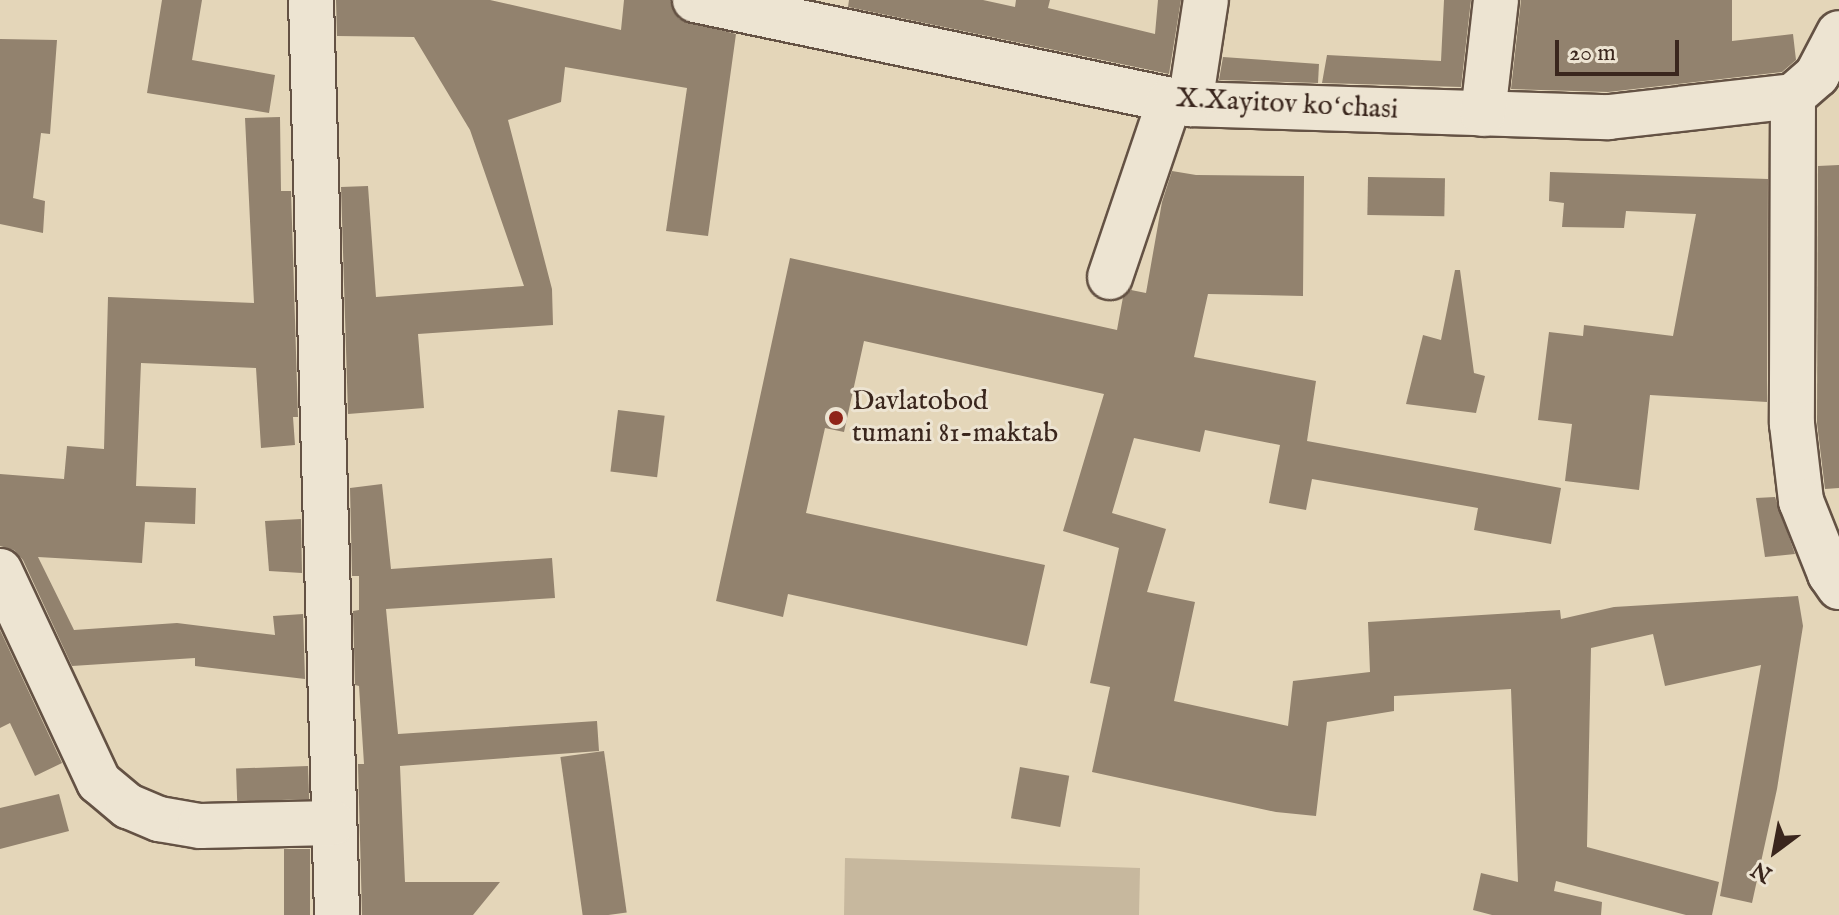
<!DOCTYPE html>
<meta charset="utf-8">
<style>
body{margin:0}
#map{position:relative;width:1839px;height:915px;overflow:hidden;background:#e4d6b9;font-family:"IM FELL English",serif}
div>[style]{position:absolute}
.green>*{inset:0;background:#c7b89e}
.building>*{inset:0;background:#92826e;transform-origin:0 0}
.roads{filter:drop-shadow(2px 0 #645244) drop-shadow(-2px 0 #645244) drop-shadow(0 2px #645244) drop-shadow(0 -2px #645244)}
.minor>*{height:44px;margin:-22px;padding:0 22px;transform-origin:22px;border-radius:22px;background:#ede4d2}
.dots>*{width:22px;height:22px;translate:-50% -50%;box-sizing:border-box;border:4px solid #ede4d2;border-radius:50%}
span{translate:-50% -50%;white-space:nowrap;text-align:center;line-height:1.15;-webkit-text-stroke:6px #ede4d2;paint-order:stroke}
.street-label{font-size:28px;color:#3a261d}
.poi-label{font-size:28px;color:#3a261d}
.left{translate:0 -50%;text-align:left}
.north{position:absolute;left:1735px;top:811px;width:80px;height:80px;-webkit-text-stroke:6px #ede4d2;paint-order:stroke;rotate:212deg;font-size:22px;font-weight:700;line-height:32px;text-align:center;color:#3a261d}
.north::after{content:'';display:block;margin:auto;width:28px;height:36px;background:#3a261d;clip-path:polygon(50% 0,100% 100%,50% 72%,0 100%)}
.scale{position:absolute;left:1555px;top:40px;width:124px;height:36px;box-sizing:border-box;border:4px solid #3a261d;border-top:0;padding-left:10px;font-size:24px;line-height:28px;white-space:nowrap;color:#3a261d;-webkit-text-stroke:6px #ede4d2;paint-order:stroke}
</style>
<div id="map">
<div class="green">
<i style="clip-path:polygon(845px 858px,1140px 868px,1139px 915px,844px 915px)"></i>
</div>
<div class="building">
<i style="clip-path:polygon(162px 0,202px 0,192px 60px,275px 75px,269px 113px,147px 93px)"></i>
<i style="clip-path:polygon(336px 0,490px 0,621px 30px,624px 0,671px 0,679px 19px,736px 34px,708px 236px,666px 231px,687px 88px,565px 67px,561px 102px,508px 120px,552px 289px,553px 325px,418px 334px,424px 408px,348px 414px,341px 187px,368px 186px,376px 297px,524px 286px,470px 130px,414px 37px,337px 36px)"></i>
<i style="clip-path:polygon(849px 0,983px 0,1015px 7px,1016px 0,1050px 0,1048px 8px,1155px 34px,1158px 0,1181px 0,1169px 74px,848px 7px)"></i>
<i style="clip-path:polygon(1444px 0,1471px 0,1461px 87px,1322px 83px,1327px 55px,1441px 61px)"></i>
<i style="clip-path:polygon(1521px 0,1732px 0,1732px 41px,1793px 34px,1796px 60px,1782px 72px,1608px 92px,1511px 89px)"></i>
<i style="clip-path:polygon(0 39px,57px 40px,50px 134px,41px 133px,33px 198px,45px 201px,43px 233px,0 224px)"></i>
<i style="clip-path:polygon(1223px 57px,1319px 64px,1318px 83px,1219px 80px)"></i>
<i style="clip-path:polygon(280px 117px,281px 191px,291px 191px,298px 417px,293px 417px,295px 445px,261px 448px,256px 368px,141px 363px,136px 486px,196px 488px,195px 524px,145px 522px,142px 563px,38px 557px,74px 630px,177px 623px,275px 635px,273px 616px,303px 614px,305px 679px,195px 666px,195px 658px,72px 666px,23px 560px,14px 550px,0 546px,0 474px,64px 479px,67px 446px,104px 449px,108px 297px,254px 303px,245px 118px)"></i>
<i style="clip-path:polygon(1839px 165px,1839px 488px,1825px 489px,1817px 423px,1818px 166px)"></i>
<i style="clip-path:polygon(1172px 171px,1196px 175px,1304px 176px,1303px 296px,1208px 294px,1194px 357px,1316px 381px,1307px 441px,1561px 488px,1551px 544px,1474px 530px,1478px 508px,1312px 479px,1306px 510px,1269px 503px,1280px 445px,1205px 430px,1200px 452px,1134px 438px,1112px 513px,1166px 529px,1147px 592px,1195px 602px,1174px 701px,1288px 726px,1293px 681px,1370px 672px,1368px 622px,1560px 610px,1561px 619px,1614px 607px,1798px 596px,1803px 626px,1777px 789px,1752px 903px,1720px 896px,1761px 665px,1665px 686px,1653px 634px,1591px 648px,1587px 847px,1719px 882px,1712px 915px,1686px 915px,1556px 881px,1554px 891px,1602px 902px,1601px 915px,1492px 915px,1473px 910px,1481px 873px,1518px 882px,1511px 689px,1394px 696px,1394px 711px,1327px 722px,1316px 816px,1276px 812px,1092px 772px,1110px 687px,1090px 683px,1119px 548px,1063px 531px,1104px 394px,864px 341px,844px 432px,825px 428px,806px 513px,1045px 565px,1027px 646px,788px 594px,783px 617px,716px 601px,790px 258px,1117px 330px,1123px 297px,1131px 290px,1146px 293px,1162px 202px)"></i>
<i style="clip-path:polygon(1550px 172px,1768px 179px,1767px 402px,1650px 395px,1639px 490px,1565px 481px,1572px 424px,1538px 420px,1549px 332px,1583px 336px,1584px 325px,1673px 336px,1696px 214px,1626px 211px,1624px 228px,1562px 227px,1564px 203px,1549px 201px)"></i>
<i style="left:1368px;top:177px;width:77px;height:38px;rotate:1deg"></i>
<i style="clip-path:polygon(1455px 270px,1460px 270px,1474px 373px,1485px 376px,1476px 413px,1406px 404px,1423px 335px,1441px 340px)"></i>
<i style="left:618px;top:410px;width:47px;height:62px;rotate:7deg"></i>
<i style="clip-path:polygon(382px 484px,391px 569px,552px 558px,555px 598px,386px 609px,398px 734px,597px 721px,599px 751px,400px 766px,405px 882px,500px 882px,473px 915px,362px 915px,358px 764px,364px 764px,359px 686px,355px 685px,353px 611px,359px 610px,359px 576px,352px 576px,350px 488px)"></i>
<i style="clip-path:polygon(1775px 497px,1795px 554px,1765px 557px,1756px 498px)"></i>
<i style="clip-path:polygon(301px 519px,302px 573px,269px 571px,265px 521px)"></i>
<i style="clip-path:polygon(0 630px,62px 763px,35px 776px,10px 723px,0 728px)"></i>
<i style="left:604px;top:751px;width:163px;height:44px;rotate:82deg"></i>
<i style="left:308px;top:766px;width:33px;height:72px;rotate:88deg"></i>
<i style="left:1020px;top:767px;width:50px;height:52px;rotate:10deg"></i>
<i style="clip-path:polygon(59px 794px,69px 831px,0 849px,0 808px)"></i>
<i style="left:284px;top:849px;width:26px;height:66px"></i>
</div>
<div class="roads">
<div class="minor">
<i style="left:311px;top:0;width:915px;rotate:88.37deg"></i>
<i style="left:695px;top:0;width:506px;rotate:11.87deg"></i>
<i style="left:1190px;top:104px;width:419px;rotate:1.8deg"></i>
<i style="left:1609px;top:117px;width:185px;rotate:-6.5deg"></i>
<i style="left:1793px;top:96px;width:32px;rotate:-41deg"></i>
<i style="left:1817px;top:75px;width:47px;rotate:-62.4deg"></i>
<i style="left:1793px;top:96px;width:328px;rotate:90.2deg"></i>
<i style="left:1792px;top:424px;width:78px;rotate:83.3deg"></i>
<i style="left:1801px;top:501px;width:79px;rotate:68.3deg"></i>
<i style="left:1830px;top:574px;width:16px;rotate:55deg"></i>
<i style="left:1190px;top:104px;width:105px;rotate:-81.3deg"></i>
<i style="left:1483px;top:114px;width:115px;rotate:-83.5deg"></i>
<i style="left:1110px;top:277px;width:187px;rotate:-71.3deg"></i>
<i style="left:0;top:571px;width:233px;rotate:64.9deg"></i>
<i style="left:99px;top:782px;width:38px;rotate:40deg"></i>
<i style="left:128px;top:806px;width:34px;rotate:23deg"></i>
<i style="left:159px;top:819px;width:42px;rotate:9.7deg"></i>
<i style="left:200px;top:826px;width:133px;rotate:-1.3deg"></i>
</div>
</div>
<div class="dots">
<i style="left:836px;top:418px;background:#8f2418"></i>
</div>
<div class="street-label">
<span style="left:1287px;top:105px;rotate:3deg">X.Xayitov koʻchasi</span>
</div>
<div class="poi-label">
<span class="left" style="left:852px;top:418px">Davlatobod<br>tumani 81-maktab</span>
</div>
<div class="north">N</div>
<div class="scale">20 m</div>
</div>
